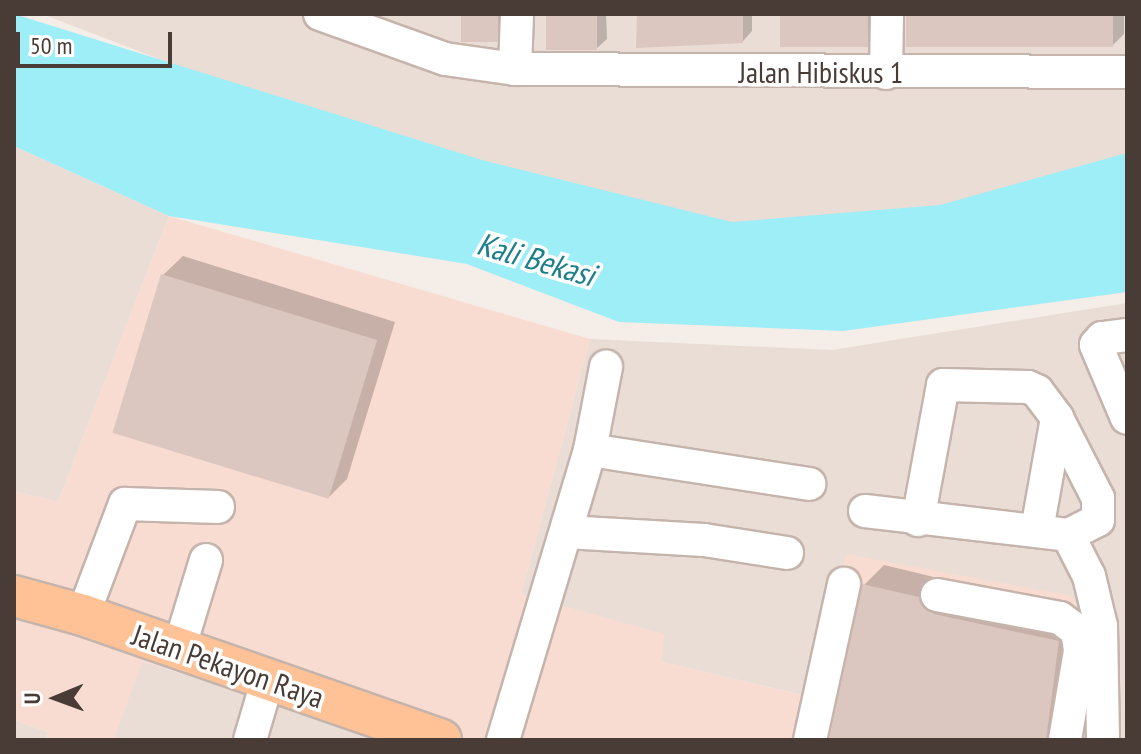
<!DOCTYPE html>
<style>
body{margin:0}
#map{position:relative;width:1141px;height:754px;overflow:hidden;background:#f5ede8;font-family:"PT Sans Narrow",sans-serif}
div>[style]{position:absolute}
.residential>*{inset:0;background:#eaddd5}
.commercial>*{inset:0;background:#f9dcd1}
.water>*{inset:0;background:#9eeef7}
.shadow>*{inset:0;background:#0003}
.building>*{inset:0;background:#dbc7bf;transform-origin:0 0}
.roads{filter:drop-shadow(2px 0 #c5b4ac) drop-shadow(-2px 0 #c5b4ac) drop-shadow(0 2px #c5b4ac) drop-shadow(0 -2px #c5b4ac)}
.minor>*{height:32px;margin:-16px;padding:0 16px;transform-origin:16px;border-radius:16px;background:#fff}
.major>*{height:40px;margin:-20px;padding:0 20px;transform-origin:20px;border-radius:20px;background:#ffc297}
span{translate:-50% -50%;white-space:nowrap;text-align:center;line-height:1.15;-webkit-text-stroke:7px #fff;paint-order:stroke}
.street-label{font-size:30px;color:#493b35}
.water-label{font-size:32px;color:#1e7f8c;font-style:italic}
.frame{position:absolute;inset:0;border:16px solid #493b35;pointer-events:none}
.north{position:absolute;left:16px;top:658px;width:80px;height:80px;-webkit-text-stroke:6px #fff;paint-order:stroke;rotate:269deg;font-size:22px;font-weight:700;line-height:32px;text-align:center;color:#493b35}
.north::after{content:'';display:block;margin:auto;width:28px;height:36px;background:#493b35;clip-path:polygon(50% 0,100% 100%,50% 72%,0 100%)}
.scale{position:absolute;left:16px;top:32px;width:156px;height:36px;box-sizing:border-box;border:4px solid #493b35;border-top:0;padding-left:10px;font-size:24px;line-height:28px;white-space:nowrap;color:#493b35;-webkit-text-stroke:6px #fff;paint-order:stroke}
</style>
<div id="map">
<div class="residential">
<i style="clip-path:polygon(42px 14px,1127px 14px,1127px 215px,826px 253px,456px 161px,188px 70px)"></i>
<i style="clip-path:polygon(14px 146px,169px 216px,58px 502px,14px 491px)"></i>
<i style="clip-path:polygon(1127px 303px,1127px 740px,1082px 740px,1095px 649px,815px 698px,662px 662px,521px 594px,590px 339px,832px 350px)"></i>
<i style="clip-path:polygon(142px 661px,367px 732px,364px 740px,113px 740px)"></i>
<i style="clip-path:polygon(14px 720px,48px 732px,47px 740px,14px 740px)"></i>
</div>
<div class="commercial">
<i style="clip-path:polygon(169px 216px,590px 339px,521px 594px,664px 634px,662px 662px,815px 698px,846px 554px,1072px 596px,1095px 649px,1082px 740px,364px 740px,367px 732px,143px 661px,113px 740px,47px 740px,48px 732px,14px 720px,14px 491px,58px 502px)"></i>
</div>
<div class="water">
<i style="clip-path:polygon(14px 14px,482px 160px,732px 222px,940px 205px,1127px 153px,1127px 292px,843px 331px,619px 322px,467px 264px,169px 216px,14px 146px)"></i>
</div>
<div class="shadow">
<i style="clip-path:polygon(463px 14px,507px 14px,506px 31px,496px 41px)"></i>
<i style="clip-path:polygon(550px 14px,606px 14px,607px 39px,597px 48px)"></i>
<i style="clip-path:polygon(637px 14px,752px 14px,752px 31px,743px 41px,638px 46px)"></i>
<i style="clip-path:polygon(782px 14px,877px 14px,876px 37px,867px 47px)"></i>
<i style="clip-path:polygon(906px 14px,1124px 14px,1124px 34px,1112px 46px,907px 45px)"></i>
<i style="clip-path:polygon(183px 256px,395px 322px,347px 479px,328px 498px,163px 275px)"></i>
<i style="clip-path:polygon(884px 565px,938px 578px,953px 595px,1078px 622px,1063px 740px,831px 740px,864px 585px)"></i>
</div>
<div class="building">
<i style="left:461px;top:14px;width:37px;height:28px"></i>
<i style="left:546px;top:14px;width:51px;height:36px"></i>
<i style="clip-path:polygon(637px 14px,743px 14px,743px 43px,636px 48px)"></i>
<i style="left:780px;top:14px;width:88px;height:33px"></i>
<i style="left:906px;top:14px;width:207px;height:33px"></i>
<i style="left:161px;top:274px;width:226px;height:166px;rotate:17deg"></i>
<i style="clip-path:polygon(862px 584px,919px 597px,934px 614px,1059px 641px,1046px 740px,829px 740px)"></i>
</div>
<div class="roads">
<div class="minor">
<i style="left:320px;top:14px;width:133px;rotate:19.8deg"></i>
<i style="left:445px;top:59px;width:71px;rotate:8.1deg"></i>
<i style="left:515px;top:69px;width:612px;rotate:0.28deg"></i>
<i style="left:515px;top:69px;width:55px;rotate:-87.9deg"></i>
<i style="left:886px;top:73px;width:59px;rotate:-89deg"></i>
<i style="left:1127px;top:335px;width:25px;rotate:173deg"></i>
<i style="left:1102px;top:338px;width:9px;rotate:131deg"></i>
<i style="left:1096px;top:345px;width:79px;rotate:67deg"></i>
<i style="left:590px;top:450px;width:222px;rotate:8.8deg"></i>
<i style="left:865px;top:511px;width:204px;rotate:6.7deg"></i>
<i style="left:1068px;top:535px;width:46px;rotate:62.9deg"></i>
<i style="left:1089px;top:576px;width:51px;rotate:76.5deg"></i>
<i style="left:1101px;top:626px;width:114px;rotate:89deg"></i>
<i style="left:918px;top:520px;width:137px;rotate:-79.5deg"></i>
<i style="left:943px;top:385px;width:85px;rotate:1.3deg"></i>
<i style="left:1028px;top:387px;width:10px;rotate:24deg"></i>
<i style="left:1037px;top:391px;width:34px;rotate:53deg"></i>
<i style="left:1057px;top:418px;width:90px;rotate:62.9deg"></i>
<i style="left:1098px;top:498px;width:22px;rotate:90deg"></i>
<i style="left:1098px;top:520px;width:34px;rotate:153deg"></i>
<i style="left:1037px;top:530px;width:114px;rotate:-79.9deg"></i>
<i style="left:566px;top:532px;width:138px;rotate:3.3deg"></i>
<i style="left:704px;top:540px;width:84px;rotate:8.9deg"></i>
<i style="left:937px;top:595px;width:125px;rotate:10.6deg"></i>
<i style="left:1060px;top:618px;width:21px;rotate:37deg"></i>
<i style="left:1077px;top:631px;width:20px;rotate:81deg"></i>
<i style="left:1080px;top:651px;width:90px;rotate:99.6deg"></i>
<i style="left:83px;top:615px;width:119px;rotate:-69.3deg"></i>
<i style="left:125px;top:504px;width:93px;rotate:1.8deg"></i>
<i style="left:179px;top:649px;width:93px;rotate:-73.1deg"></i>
<i style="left:250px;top:740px;width:64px;rotate:-73.6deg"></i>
<i style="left:503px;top:740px;width:303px;rotate:-73.3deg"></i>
<i style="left:590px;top:450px;width:85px;rotate:-79.1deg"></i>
<i style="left:810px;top:740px;width:160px;rotate:-77.7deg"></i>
</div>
<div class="major">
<i style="left:14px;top:596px;width:72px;rotate:15.4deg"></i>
<i style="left:83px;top:615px;width:379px;rotate:19.2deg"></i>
</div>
</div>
<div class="street-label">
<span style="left:821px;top:72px">Jalan Hibiskus 1</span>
<span style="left:228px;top:666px;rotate:19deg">Jalan Pekayon Raya</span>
</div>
<div class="water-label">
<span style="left:536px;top:259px;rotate:16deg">Kali Bekasi</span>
</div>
<div class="frame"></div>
<div class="north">U</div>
<div class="scale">50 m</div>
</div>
